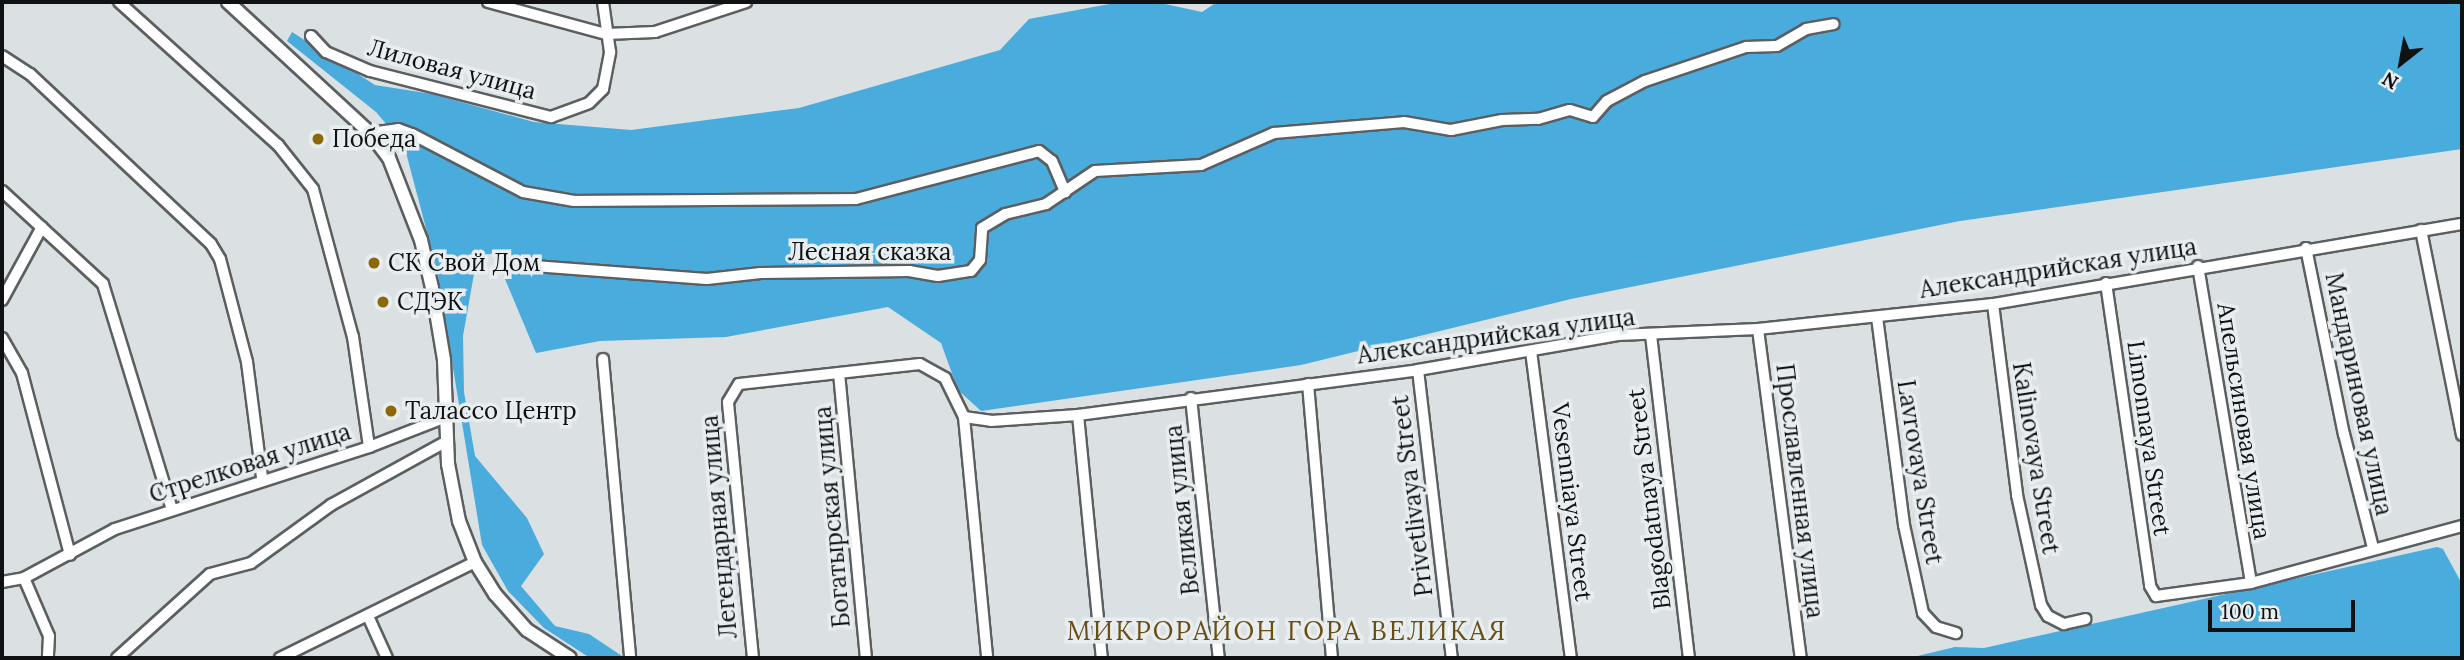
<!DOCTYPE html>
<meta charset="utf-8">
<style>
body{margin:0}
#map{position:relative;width:2464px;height:660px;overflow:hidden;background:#dbe0e3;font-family:Lora,serif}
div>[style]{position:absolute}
.forest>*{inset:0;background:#49acdd}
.roads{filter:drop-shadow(2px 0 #5b5f61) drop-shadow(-2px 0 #5b5f61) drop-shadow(0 2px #5b5f61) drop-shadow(0 -2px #5b5f61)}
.minor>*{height:10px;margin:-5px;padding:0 5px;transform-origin:5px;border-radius:5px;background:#fff}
.major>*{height:12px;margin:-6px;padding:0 6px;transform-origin:6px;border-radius:6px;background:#fff}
.dots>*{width:19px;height:19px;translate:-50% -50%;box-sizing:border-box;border:4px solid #e8edf0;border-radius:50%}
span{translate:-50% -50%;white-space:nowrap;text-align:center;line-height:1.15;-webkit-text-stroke:7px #e8edf0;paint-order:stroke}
.street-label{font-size:24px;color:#0f1112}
.poi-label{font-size:24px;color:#0f1112}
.left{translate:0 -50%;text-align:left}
.neighbourhood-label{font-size:26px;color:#694f16;letter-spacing:2px}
.frame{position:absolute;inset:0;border:4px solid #0f1112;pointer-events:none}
.north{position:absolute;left:2366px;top:28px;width:70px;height:70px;-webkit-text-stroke:5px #e8edf0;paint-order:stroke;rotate:211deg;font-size:19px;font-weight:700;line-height:28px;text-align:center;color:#0f1112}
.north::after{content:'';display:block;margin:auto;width:24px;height:32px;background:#0f1112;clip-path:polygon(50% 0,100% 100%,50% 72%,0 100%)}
.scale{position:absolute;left:2208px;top:600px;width:147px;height:32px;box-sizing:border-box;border:4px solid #0f1112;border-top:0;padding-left:9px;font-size:21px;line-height:24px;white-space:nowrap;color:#0f1112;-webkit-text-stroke:5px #e8edf0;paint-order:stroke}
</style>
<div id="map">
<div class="forest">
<i style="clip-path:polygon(1120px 2px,1156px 2px,1202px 12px,1217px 2px,2462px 2px,2462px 149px,1960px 221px,1571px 299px,1301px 365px,981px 411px,958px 390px,941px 343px,888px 307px,726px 337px,600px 341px,536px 353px,494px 253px,477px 257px,463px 336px,464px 392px,475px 456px,527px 518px,544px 554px,521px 586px,555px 626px,589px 634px,625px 658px,590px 658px,544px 628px,508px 591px,482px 545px,437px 270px,404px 145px,376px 112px,287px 41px,292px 32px,375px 85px,432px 94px,534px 122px,631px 130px,799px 108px,1000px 50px,1029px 19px)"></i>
<i style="clip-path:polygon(2437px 547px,2443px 549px,2462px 584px,2462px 658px,1909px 658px,1955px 647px,1984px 648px)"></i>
</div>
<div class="roads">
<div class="minor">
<i style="left:119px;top:2px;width:214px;rotate:42deg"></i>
<i style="left:278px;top:145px;width:56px;rotate:51.5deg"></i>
<i style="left:313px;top:189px;width:153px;rotate:74.9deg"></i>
<i style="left:353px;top:337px;width:111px;rotate:81.7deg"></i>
<i style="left:488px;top:2px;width:122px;rotate:15.2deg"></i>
<i style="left:606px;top:34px;width:49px;rotate:-2.3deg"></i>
<i style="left:655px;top:32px;width:96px;rotate:-18.2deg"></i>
<i style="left:311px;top:36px;width:22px;rotate:47deg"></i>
<i style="left:326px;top:52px;width:48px;rotate:23.4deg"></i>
<i style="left:370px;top:71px;width:187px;rotate:14.3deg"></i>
<i style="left:551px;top:117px;width:40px;rotate:-20.2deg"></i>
<i style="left:589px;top:103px;width:20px;rotate:-45deg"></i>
<i style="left:603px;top:89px;width:38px;rotate:-79deg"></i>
<i style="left:610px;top:52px;width:50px;rotate:-98deg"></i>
<i style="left:2px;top:56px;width:33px;rotate:33deg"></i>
<i style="left:30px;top:74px;width:248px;rotate:43.2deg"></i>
<i style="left:211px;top:244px;width:17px;rotate:59deg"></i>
<i style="left:220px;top:259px;width:106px;rotate:75.3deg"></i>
<i style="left:247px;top:362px;width:117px;rotate:82.6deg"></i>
<i style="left:370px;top:133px;width:28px;rotate:-8deg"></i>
<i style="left:398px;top:129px;width:15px;rotate:20deg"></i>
<i style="left:412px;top:134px;width:125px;rotate:27.6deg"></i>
<i style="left:523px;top:192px;width:52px;rotate:10deg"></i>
<i style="left:574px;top:201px;width:282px;rotate:-0.4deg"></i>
<i style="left:856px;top:199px;width:189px;rotate:-14.7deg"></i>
<i style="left:1039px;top:151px;width:16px;rotate:38deg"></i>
<i style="left:1052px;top:161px;width:34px;rotate:67deg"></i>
<i style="left:2px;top:191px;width:137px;rotate:42.6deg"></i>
<i style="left:103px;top:284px;width:236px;rotate:73deg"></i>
<i style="left:2421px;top:230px;width:209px;rotate:78.7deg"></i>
<i style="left:2306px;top:248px;width:190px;rotate:78.5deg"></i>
<i style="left:2344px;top:434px;width:118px;rotate:75.7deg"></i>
<i style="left:534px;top:266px;width:173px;rotate:4.3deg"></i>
<i style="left:707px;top:279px;width:54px;rotate:-6.3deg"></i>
<i style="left:761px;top:273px;width:148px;rotate:-0.8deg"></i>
<i style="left:909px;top:271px;width:29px;rotate:10deg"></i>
<i style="left:938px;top:276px;width:33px;rotate:-9deg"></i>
<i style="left:971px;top:271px;width:14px;rotate:-51deg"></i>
<i style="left:980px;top:260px;width:32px;rotate:-86deg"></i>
<i style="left:982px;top:228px;width:27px;rotate:-31deg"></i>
<i style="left:1005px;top:214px;width:42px;rotate:-13.7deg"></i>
<i style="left:1046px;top:204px;width:59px;rotate:-34deg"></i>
<i style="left:1095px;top:171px;width:106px;rotate:-3.2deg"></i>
<i style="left:1201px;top:165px;width:80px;rotate:-23.7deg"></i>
<i style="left:1274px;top:133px;width:130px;rotate:-4.8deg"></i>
<i style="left:1404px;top:122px;width:48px;rotate:9.7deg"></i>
<i style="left:1451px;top:130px;width:52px;rotate:-11.1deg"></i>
<i style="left:1502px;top:120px;width:36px;rotate:-2deg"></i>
<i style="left:1538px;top:119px;width:33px;rotate:-16deg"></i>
<i style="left:1570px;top:110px;width:24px;rotate:17deg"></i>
<i style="left:1593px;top:117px;width:21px;rotate:-49deg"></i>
<i style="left:1607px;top:101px;width:43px;rotate:-27.8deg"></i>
<i style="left:1645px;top:81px;width:107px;rotate:-18.6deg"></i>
<i style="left:1746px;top:47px;width:31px;rotate:-2deg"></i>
<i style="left:1777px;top:46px;width:34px;rotate:-30deg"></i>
<i style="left:1806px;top:29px;width:28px;rotate:-10deg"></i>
<i style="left:2198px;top:266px;width:321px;rotate:80.5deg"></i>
<i style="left:2106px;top:283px;width:306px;rotate:81.7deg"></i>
<i style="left:2150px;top:586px;width:12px;rotate:59deg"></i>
<i style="left:2156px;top:596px;width:96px;rotate:-7.8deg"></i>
<i style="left:2251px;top:583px;width:219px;rotate:-15.1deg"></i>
<i style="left:2px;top:300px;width:83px;rotate:-61.3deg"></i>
<i style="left:1993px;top:304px;width:193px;rotate:82.8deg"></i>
<i style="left:2017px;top:495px;width:113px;rotate:77.7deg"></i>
<i style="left:2041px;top:605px;width:13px;rotate:58deg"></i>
<i style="left:2048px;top:616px;width:18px;rotate:27deg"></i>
<i style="left:2064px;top:624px;width:22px;rotate:-13deg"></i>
<i style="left:1877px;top:317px;width:210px;rotate:82.6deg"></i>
<i style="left:1904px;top:525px;width:90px;rotate:77.8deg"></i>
<i style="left:1923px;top:613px;width:19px;rotate:47deg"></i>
<i style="left:1936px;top:627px;width:21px;rotate:17deg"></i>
<i style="left:1758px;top:329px;width:332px;rotate:82.6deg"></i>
<i style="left:1651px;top:335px;width:325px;rotate:83.3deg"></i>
<i style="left:2px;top:338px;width:40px;rotate:60.3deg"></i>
<i style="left:22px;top:373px;width:188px;rotate:75.2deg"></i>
<i style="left:1531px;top:351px;width:310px;rotate:82.6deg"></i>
<i style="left:603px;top:359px;width:300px;rotate:84.8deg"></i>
<i style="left:1418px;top:370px;width:290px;rotate:83.3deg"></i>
<i style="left:839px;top:373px;width:286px;rotate:84.6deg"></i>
<i style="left:1308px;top:384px;width:275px;rotate:85deg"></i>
<i style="left:1191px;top:398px;width:262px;rotate:83.9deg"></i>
<i style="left:1078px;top:415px;width:244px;rotate:84.4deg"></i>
<i style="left:964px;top:417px;width:242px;rotate:84.5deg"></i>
<i style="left:24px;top:578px;width:63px;rotate:66.7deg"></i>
<i style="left:49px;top:636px;width:22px;rotate:93deg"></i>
<i style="left:2px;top:582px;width:22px;rotate:-10deg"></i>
<i style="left:24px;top:578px;width:103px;rotate:-28.3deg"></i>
<i style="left:115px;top:529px;width:267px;rotate:-17.9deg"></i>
<i style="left:369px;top:447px;width:83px;rotate:-21.3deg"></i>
<i style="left:368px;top:616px;width:46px;rotate:65.7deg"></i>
<i style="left:117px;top:658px;width:125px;rotate:-42.1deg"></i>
<i style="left:210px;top:574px;width:42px;rotate:-15deg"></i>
<i style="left:251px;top:563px;width:99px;rotate:-35.9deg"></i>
<i style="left:331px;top:505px;width:132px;rotate:-28.9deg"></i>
<i style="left:280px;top:658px;width:217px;rotate:-26.2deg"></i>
<i style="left:753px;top:658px;width:257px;rotate:-95.6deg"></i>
<i style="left:728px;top:402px;width:21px;rotate:-59deg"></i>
<i style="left:739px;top:384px;width:182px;rotate:-6.3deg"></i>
<i style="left:920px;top:364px;width:29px;rotate:29deg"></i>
<i style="left:945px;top:378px;width:43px;rotate:64deg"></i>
<i style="left:964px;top:417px;width:27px;rotate:8deg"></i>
<i style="left:991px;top:421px;width:87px;rotate:-3.9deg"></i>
<i style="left:1078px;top:415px;width:343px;rotate:-7.5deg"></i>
<i style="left:1418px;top:370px;width:203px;rotate:-9.9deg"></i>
<i style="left:1618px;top:335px;width:140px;rotate:-2.5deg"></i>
<i style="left:1758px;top:329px;width:236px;rotate:-6.1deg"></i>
<i style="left:1993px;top:304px;width:476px;rotate:-9.7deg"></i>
</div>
<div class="major">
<i style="left:228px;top:2px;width:193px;rotate:42.7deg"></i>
<i style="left:370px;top:133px;width:31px;rotate:53deg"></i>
<i style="left:389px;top:158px;width:88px;rotate:68.7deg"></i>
<i style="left:421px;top:240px;width:49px;rotate:77.1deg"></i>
<i style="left:432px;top:288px;width:73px;rotate:80.5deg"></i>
<i style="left:444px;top:360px;width:104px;rotate:87.8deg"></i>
<i style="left:448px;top:464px;width:58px;rotate:79.1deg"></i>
<i style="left:459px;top:521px;width:44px;rotate:68.7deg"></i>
<i style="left:475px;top:562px;width:38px;rotate:58deg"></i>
<i style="left:495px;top:594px;width:48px;rotate:48.4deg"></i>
<i style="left:527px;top:630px;width:51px;rotate:33.1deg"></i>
</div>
</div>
<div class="dots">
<i style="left:318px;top:139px;background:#8d680b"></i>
<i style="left:374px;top:263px;background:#8d680b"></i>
<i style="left:383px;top:302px;background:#8d680b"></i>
<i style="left:391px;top:411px;background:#8d680b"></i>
</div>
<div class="street-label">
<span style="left:452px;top:69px;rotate:15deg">Лиловая улица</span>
<span style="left:870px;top:252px">Лесная сказка</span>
<span style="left:2058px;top:268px;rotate:-9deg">Александрийская улица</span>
<span style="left:1496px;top:336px;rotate:-8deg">Александрийская улица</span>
<span style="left:2359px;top:394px;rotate:78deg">Мандариновая улица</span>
<span style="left:2244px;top:421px;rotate:81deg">Апельсиновая улица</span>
<span style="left:2149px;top:438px;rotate:82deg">Limonnaya Street</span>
<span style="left:2036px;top:458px;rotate:81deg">Kalinovaya Street</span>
<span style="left:250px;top:463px;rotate:-18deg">Стрелковая улица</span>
<span style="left:1920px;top:472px;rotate:81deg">Lavrovaya Street</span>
<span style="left:1800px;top:491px;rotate:83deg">Прославленная улица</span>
<span style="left:1412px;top:496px;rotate:-97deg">Privetlivaya Street</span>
<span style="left:1649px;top:499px;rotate:-97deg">Blagodatnaya Street</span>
<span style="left:1572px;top:502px;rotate:83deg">Vesenniaya Street</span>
<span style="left:1182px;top:510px;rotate:-96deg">Великая улица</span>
<span style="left:832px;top:517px;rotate:-95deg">Богатырская улица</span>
<span style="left:719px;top:527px;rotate:-95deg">Легендарная улица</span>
</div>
<div class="poi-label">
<span class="left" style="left:332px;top:139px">Победа</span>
<span class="left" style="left:388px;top:263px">СК Свой Дом</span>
<span class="left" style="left:397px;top:302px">СДЭК</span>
<span class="left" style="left:405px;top:411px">Талассо Центр</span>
</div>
<div class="neighbourhood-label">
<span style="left:1287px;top:631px">МИКРОРАЙОН ГОРА ВЕЛИКАЯ</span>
</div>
<div class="frame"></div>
<div class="north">N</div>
<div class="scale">100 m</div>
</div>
